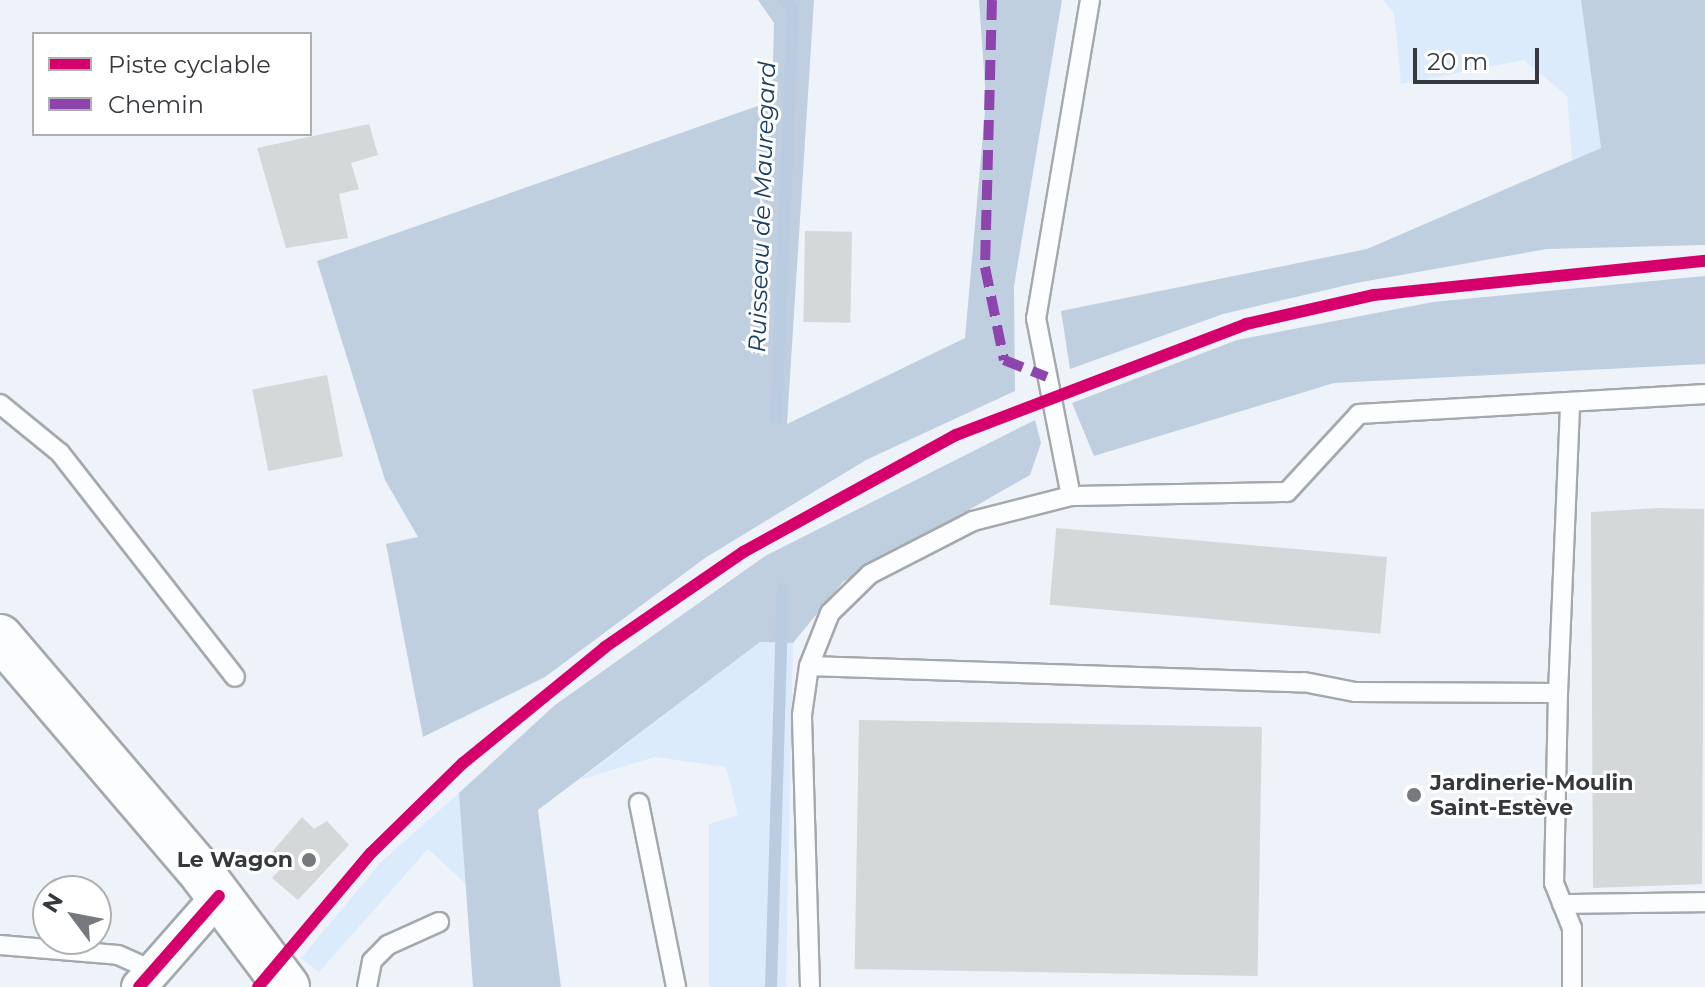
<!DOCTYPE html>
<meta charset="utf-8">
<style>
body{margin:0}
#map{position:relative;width:1705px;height:987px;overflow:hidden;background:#eef3f9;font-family:Montserrat,sans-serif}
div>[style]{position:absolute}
.green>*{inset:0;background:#dcebfc}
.forest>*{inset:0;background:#bfcfe0}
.stream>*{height:12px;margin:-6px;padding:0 6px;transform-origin:6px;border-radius:6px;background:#b9cce0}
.building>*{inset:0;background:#d4d8d9;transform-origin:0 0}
.roads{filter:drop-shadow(2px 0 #a5a9ad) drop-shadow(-2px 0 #a5a9ad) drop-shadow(0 2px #a5a9ad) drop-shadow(0 -2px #a5a9ad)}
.lane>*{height:18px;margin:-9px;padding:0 9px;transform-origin:9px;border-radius:9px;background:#fcfdfe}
.street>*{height:34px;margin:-17px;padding:0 17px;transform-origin:17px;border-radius:17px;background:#fcfdfe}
.secondary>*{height:44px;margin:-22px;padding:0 22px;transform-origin:22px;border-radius:22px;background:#fcfdfe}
.quiet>*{height:10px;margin-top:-5px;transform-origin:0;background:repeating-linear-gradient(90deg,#8e44ad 0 20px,transparent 0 30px)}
.cycleway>*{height:12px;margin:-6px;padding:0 6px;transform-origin:6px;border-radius:6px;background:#d6006c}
.dots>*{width:22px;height:22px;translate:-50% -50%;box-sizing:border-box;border:4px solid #fff;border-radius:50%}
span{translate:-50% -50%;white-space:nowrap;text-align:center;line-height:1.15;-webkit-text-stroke:6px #fff;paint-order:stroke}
.poi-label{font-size:22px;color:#35393d;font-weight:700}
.left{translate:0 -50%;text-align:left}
.right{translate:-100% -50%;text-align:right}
.water-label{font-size:24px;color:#183d62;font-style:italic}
.legend{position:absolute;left:32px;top:32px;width:280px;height:104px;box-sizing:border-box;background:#fff;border:2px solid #aeb0b1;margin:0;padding:10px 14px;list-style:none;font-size:24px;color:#35393d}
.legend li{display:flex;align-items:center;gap:16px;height:40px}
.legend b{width:40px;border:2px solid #aeb0b1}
.north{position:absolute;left:32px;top:875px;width:80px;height:80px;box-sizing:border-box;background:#fff;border:2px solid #aeb0b1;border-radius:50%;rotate:302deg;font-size:22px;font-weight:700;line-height:32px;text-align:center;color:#35393d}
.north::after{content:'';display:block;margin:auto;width:28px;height:36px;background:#767a7f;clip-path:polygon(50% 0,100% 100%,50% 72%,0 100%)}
.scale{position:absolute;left:1413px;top:48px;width:126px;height:36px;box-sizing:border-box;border:4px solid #35393d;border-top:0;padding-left:10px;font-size:24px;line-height:28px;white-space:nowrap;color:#35393d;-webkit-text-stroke:6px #fff;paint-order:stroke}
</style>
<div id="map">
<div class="green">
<i style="clip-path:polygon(1383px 0,1581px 0,1601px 148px,1572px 160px,1567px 96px,1524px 60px,1401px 84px,1394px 13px)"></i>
<i style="clip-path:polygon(760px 642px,793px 643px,786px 987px,709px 987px,709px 824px,738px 815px,726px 767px,655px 757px,579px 780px)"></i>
<i style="clip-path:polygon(459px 793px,466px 884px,428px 849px,319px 972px,301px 958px,382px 861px)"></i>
</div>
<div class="forest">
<i style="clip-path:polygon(758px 0,814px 0,787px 424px,965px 338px,986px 100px,979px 0,1062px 0,1014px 286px,1015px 391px,866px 460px,705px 558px,545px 677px,423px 737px,386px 544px,418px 537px,385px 480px,317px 261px,772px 101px,774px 23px)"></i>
<i style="clip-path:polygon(1581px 0,1705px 0,1705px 245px,1547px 249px,1356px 283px,1223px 314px,1070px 369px,1061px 311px,1367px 249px,1601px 148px)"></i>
<i style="clip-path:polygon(1705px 276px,1705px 364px,1334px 383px,1094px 456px,1072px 403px,1237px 340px,1433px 302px)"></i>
<i style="clip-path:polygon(1035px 420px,1041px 443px,1030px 475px,843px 582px,793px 643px,760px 642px,538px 810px,561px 987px,473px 987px,459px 793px,555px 705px,765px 556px)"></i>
</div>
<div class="stream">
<i style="left:776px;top:418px;width:409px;rotate:-87.6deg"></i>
<i style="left:793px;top:9px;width:13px;rotate:-135deg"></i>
<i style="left:771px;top:987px;width:398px;rotate:-88.3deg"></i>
</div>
<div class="building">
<i style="clip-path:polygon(369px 124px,378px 155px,351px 163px,359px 189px,339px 194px,348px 238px,286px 248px,257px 148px)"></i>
<i style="left:805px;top:231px;width:47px;height:91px;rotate:1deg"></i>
<i style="left:327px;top:375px;width:83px;height:76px;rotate:79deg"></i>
<i style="clip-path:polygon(1659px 508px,1704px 509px,1702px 884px,1593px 888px,1591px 512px)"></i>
<i style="left:1387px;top:557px;width:77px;height:332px;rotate:95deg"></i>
<i style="left:859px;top:720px;width:403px;height:249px;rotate:1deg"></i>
<i style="clip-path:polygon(302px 817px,314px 829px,327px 821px,349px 845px,298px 900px,272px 878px,285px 864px,272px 852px)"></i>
</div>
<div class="roads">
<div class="lane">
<i style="left:1090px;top:0;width:323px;rotate:99.6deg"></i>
<i style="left:1036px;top:318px;width:181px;rotate:78.9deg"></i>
<i style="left:1071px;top:496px;width:216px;rotate:-1.1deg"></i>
<i style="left:1287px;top:492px;width:106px;rotate:-47.3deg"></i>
<i style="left:1359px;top:414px;width:347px;rotate:-3.3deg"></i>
<i style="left:0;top:404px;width:77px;rotate:39.2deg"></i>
<i style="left:60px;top:453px;width:284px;rotate:52deg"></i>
<i style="left:809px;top:666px;width:495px;rotate:1.9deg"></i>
<i style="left:1304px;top:682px;width:52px;rotate:11.1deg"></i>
<i style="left:1355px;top:692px;width:203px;rotate:0.3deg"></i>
<i style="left:1558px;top:693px;width:190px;rotate:91.2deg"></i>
<i style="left:1554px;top:883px;width:48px;rotate:68.2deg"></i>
<i style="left:1572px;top:928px;width:59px;rotate:90deg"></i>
<i style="left:1558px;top:693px;width:288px;rotate:-87.6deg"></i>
<i style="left:639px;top:803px;width:188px;rotate:78.6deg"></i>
<i style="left:1562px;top:904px;width:143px;rotate:-0.8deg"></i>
<i style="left:0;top:945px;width:118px;rotate:4.8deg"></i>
<i style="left:118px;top:955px;width:37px;rotate:24deg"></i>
<i style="left:367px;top:987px;width:26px;rotate:-79deg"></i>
<i style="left:372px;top:961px;width:23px;rotate:-45deg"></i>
<i style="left:388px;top:945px;width:56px;rotate:-24.3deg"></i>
<i style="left:810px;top:987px;width:272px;rotate:-91.7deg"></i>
<i style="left:802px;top:715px;width:49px;rotate:-81.9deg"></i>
<i style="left:809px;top:666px;width:57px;rotate:-68.4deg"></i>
<i style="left:830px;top:613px;width:56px;rotate:-44.3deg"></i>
<i style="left:870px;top:574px;width:116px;rotate:-27.2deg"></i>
<i style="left:973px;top:521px;width:101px;rotate:-14.3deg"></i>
</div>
<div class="street">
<i style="left:139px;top:987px;width:121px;rotate:-48.7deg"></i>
</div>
<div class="secondary">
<i style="left:0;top:637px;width:313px;rotate:49.5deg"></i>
<i style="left:203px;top:875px;width:140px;rotate:53.1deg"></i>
</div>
</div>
<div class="quiet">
<i style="left:992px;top:0;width:267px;rotate:91.5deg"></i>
<i style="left:985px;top:267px;width:95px;rotate:78.5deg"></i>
<i style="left:1004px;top:360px;width:46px;rotate:21.6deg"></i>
</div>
<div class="cycleway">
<i style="left:139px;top:987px;width:121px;rotate:-48.7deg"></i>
<i style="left:258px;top:987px;width:175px;rotate:-49.9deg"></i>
<i style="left:371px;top:853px;width:129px;rotate:-44.4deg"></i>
<i style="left:463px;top:763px;width:183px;rotate:-39.2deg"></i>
<i style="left:605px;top:647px;width:168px;rotate:-34.5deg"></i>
<i style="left:743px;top:552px;width:243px;rotate:-28.8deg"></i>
<i style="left:956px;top:435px;width:311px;rotate:-20.9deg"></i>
<i style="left:1246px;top:324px;width:131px;rotate:-12.8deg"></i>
<i style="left:1374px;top:295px;width:333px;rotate:-5.9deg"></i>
</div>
<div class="dots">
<i style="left:1414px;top:795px;background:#767a7f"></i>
<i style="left:309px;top:860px;background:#767a7f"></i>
</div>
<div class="poi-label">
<span class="left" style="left:1430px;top:795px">Jardinerie-Moulin<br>Saint-Estève</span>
<span class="right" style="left:293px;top:860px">Le Wagon</span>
</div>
<div class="water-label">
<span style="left:762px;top:207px;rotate:-88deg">Ruisseau de Mauregard</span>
</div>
<ul class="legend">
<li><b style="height:10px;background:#d6006c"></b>Piste cyclable</li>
<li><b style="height:10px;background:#8e44ad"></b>Chemin</li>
</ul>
<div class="north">N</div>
<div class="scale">20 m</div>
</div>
